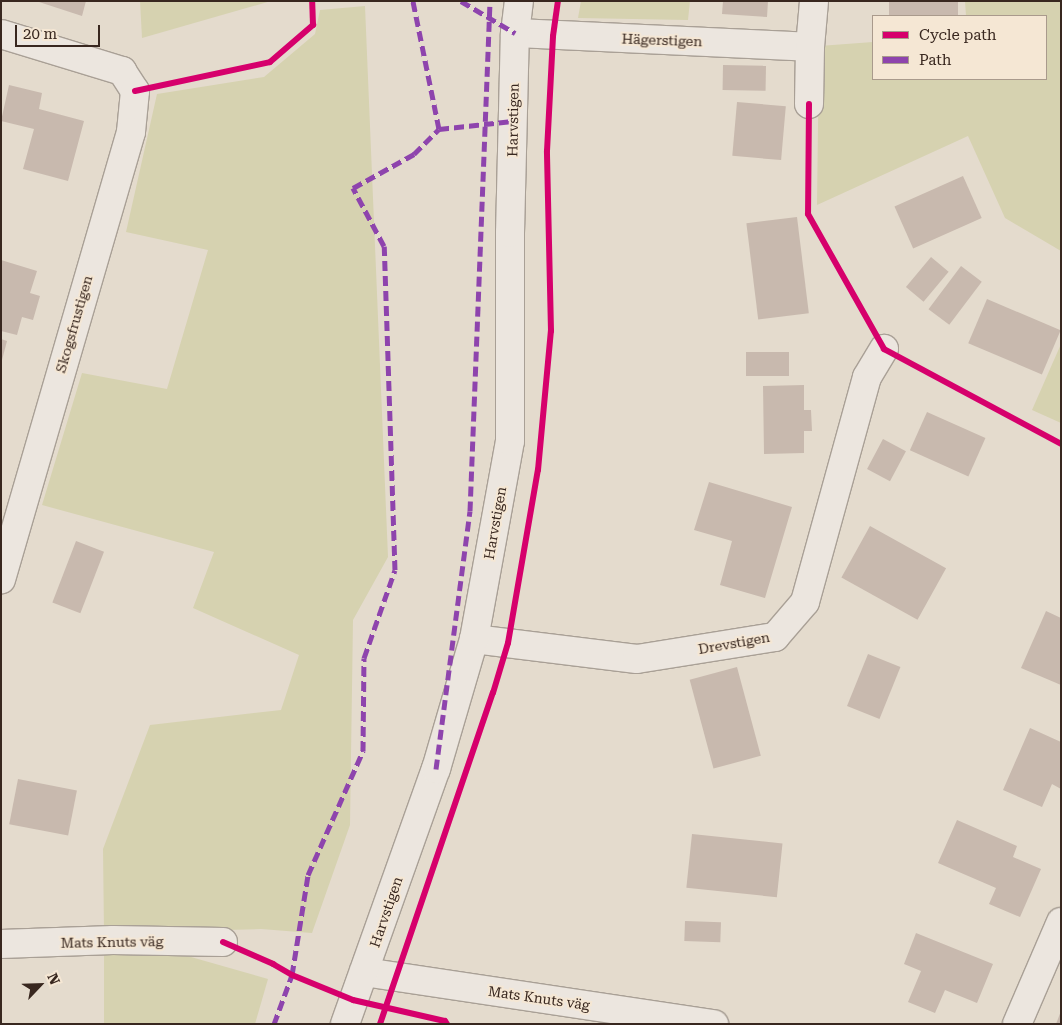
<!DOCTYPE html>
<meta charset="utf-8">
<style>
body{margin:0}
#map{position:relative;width:1062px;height:1025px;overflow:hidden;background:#e4dbcd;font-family:"Roboto Serif",serif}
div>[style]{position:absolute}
.green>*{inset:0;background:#d6d2b0}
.building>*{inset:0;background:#c8b9ae;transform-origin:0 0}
.roads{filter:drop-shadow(1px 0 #a9a096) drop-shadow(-1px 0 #a9a096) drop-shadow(0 1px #a9a096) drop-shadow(0 -1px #a9a096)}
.street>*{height:28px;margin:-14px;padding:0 14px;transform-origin:14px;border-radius:14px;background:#ece6df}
.quiet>*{height:5px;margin-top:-2.5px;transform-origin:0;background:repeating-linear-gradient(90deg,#8e44ad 0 10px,transparent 0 15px)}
.cycleway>*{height:6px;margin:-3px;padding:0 3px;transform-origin:3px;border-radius:3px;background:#d6006c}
span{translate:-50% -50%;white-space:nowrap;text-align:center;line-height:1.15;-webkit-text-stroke:4px #f5e7d4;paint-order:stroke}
.street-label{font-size:14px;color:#38271f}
.frame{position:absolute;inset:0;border:2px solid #38271f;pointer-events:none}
.legend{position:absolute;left:872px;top:15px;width:175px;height:65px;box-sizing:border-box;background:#f5e7d4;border:1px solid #a99a8c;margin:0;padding:6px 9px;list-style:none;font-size:15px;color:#38271f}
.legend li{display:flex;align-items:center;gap:10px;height:25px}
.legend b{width:25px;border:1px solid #a99a8c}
.north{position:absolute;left:15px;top:960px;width:50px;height:50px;-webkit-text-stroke:4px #f5e7d4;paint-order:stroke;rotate:66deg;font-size:14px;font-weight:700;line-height:20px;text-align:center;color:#38271f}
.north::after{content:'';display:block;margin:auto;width:18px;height:22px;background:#38271f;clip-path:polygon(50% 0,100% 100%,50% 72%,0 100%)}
.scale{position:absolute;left:15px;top:25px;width:85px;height:22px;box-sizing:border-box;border:2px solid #38271f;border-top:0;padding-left:6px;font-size:15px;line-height:18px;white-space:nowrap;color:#38271f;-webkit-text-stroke:4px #f5e7d4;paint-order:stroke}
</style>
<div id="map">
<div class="green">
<i style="clip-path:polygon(140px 1px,271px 1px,142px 38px)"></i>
<i style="clip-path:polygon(581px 1px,690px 1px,688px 20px,578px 18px)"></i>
<i style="clip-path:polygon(965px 1px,1061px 1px,1061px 251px,1005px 218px,968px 136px,817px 205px,819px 46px,873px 42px,873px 79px,1046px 79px,1046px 16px,966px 16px)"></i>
<i style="clip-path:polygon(365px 6px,388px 557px,353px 620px,350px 825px,312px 933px,261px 929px,104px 933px,103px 849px,150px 725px,281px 710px,299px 655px,193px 608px,214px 552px,42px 505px,82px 373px,167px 389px,208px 250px,126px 232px,157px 94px,264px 77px,315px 34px,320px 10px)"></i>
<i style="clip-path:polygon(1061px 344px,1061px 423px,1032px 410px)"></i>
<i style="clip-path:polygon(104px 951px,177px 953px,268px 979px,255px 1024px,104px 1024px)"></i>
</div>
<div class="building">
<i style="clip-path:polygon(36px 1px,86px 1px,82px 16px)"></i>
<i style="clip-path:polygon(723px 1px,768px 1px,767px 17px,722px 14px)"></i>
<i style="left:889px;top:1px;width:69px;height:15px"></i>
<i style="left:723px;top:65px;width:43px;height:25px;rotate:1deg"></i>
<i style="clip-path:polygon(9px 85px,42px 93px,39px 109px,84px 121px,68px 181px,23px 169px,34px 129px,1px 121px)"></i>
<i style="left:737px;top:102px;width:49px;height:54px;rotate:5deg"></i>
<i style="left:963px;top:176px;width:46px;height:75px;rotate:66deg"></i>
<i style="left:797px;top:217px;width:97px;height:51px;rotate:83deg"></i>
<i style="left:931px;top:257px;width:23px;height:39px;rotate:40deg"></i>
<i style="clip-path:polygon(1px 260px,37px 271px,30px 293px,40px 296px,33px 320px,22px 317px,17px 335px,1px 331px)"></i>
<i style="left:961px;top:266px;width:26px;height:54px;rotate:37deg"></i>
<i style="left:987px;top:299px;width:80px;height:48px;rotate:23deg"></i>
<i style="clip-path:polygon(1px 339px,7px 341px,2px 360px,1px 360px)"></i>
<i style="left:746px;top:352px;width:43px;height:24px"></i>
<i style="clip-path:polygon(804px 385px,804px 410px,811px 410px,812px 431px,804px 431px,804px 453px,764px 454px,763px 386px)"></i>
<i style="left:927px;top:412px;width:64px;height:42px;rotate:24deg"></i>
<i style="left:883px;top:439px;width:26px;height:34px;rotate:28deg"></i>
<i style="clip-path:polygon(709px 482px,792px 507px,765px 598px,720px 585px,732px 541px,694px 530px)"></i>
<i style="left:870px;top:526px;width:87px;height:59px;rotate:29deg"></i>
<i style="left:76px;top:541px;width:30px;height:66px;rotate:21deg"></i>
<i style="clip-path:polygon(1046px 611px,1061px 618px,1061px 685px,1021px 668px)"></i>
<i style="left:868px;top:654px;width:35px;height:56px;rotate:22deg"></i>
<i style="left:737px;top:667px;width:92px;height:49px;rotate:75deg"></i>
<i style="clip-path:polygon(1030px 728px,1061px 742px,1061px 789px,1052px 784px,1042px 807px,1003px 790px)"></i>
<i style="left:18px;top:779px;width:60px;height:46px;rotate:11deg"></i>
<i style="clip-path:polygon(957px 820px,1017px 846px,1013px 857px,1041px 869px,1020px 917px,989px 904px,996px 888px,938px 863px)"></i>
<i style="left:692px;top:834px;width:91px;height:54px;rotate:6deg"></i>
<i style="left:685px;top:921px;width:36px;height:20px;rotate:2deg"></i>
<i style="clip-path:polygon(916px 933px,993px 964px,977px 1003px,945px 990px,935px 1013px,908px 1002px,921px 971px,904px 964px)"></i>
<i style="clip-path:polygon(1061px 1011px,1061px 1024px,1056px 1024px)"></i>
</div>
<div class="roads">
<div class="street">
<i style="left:515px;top:33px;width:295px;rotate:2.7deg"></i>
<i style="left:1px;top:34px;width:127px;rotate:17deg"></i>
<i style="left:122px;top:71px;width:24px;rotate:57deg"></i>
<i style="left:135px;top:91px;width:41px;rotate:95.6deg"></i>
<i style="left:131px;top:132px;width:466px;rotate:106.2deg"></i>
<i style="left:809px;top:104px;width:57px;rotate:-89deg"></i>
<i style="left:810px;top:47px;width:46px;rotate:-85deg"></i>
<i style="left:474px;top:639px;width:164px;rotate:7deg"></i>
<i style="left:637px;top:659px;width:140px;rotate:-9.1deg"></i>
<i style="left:775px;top:637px;width:46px;rotate:-49.4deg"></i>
<i style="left:805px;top:602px;width:233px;rotate:-74.6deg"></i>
<i style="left:867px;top:377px;width:33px;rotate:-59deg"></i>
<i style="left:1px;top:944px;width:112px;rotate:-2deg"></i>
<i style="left:113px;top:940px;width:110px;rotate:1deg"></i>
<i style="left:364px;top:972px;width:354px;rotate:8.5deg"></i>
<i style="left:345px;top:1024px;width:271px;rotate:-70.4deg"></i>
<i style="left:436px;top:769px;width:135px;rotate:-73.7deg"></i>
<i style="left:474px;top:639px;width:201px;rotate:-79.7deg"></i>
<i style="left:510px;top:441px;width:208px;rotate:-90deg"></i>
<i style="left:510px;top:233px;width:200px;rotate:-88.6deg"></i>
<i style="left:515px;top:33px;width:32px;rotate:-83deg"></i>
<i style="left:1017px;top:1024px;width:111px;rotate:-66.7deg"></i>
</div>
</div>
<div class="quiet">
<i style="left:461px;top:1px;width:63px;rotate:30.7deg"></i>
<i style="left:439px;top:129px;width:74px;rotate:-6.2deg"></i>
<i style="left:436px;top:769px;width:260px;rotate:-82.5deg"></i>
<i style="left:470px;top:511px;width:510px;rotate:-87.75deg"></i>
<i style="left:274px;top:1024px;width:52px;rotate:-69.8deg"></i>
<i style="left:292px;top:975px;width:101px;rotate:-80.9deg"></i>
<i style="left:308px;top:875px;width:136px;rotate:-66.1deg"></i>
<i style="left:363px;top:751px;width:93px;rotate:-89.4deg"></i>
<i style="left:364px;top:658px;width:93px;rotate:-70.6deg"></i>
<i style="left:395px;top:570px;width:324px;rotate:-91.9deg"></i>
<i style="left:384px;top:246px;width:66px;rotate:-118.1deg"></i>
<i style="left:353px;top:188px;width:70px;rotate:-29.1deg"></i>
<i style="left:414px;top:154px;width:35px;rotate:-45deg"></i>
<i style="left:439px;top:129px;width:131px;rotate:-101.5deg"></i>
</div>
<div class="cycleway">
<i style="left:135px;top:91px;width:138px;rotate:-12.1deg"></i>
<i style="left:270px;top:62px;width:57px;rotate:-40.7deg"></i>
<i style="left:313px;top:25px;width:24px;rotate:-92deg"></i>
<i style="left:809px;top:104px;width:110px;rotate:90.5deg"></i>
<i style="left:808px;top:214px;width:155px;rotate:60.6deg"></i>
<i style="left:884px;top:349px;width:201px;rotate:28.2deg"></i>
<i style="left:223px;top:942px;width:55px;rotate:23.7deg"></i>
<i style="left:273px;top:964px;width:22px;rotate:30deg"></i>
<i style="left:292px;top:975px;width:66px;rotate:22.3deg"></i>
<i style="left:353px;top:1000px;width:94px;rotate:12.9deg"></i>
<i style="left:445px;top:1021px;width:4px;rotate:56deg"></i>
<i style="left:380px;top:1024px;width:350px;rotate:-71.2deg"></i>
<i style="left:493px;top:693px;width:52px;rotate:-73.3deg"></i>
<i style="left:508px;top:643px;width:176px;rotate:-80.2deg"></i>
<i style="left:538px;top:470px;width:140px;rotate:-84.7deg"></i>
<i style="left:551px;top:331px;width:180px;rotate:-91.3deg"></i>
<i style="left:547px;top:151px;width:115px;rotate:-87deg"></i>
<i style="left:553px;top:36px;width:35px;rotate:-82deg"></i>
</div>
<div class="street-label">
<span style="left:662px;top:40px;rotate:2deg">Hägerstigen</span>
<span style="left:513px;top:120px;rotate:-89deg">Harvstigen</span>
<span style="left:74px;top:324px;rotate:-74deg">Skogsfrustigen</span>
<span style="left:495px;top:523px;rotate:-80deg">Harvstigen</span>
<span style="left:734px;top:643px;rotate:-10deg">Drevstigen</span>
<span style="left:386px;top:912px;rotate:-71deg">Harvstigen</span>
<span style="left:112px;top:942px;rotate:-1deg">Mats Knuts väg</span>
<span style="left:539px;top:998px;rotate:8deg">Mats Knuts väg</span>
</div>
<div class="frame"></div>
<ul class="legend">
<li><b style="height:6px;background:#d6006c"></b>Cycle path</li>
<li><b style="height:6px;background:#8e44ad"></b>Path</li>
</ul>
<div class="north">N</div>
<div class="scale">20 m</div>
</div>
